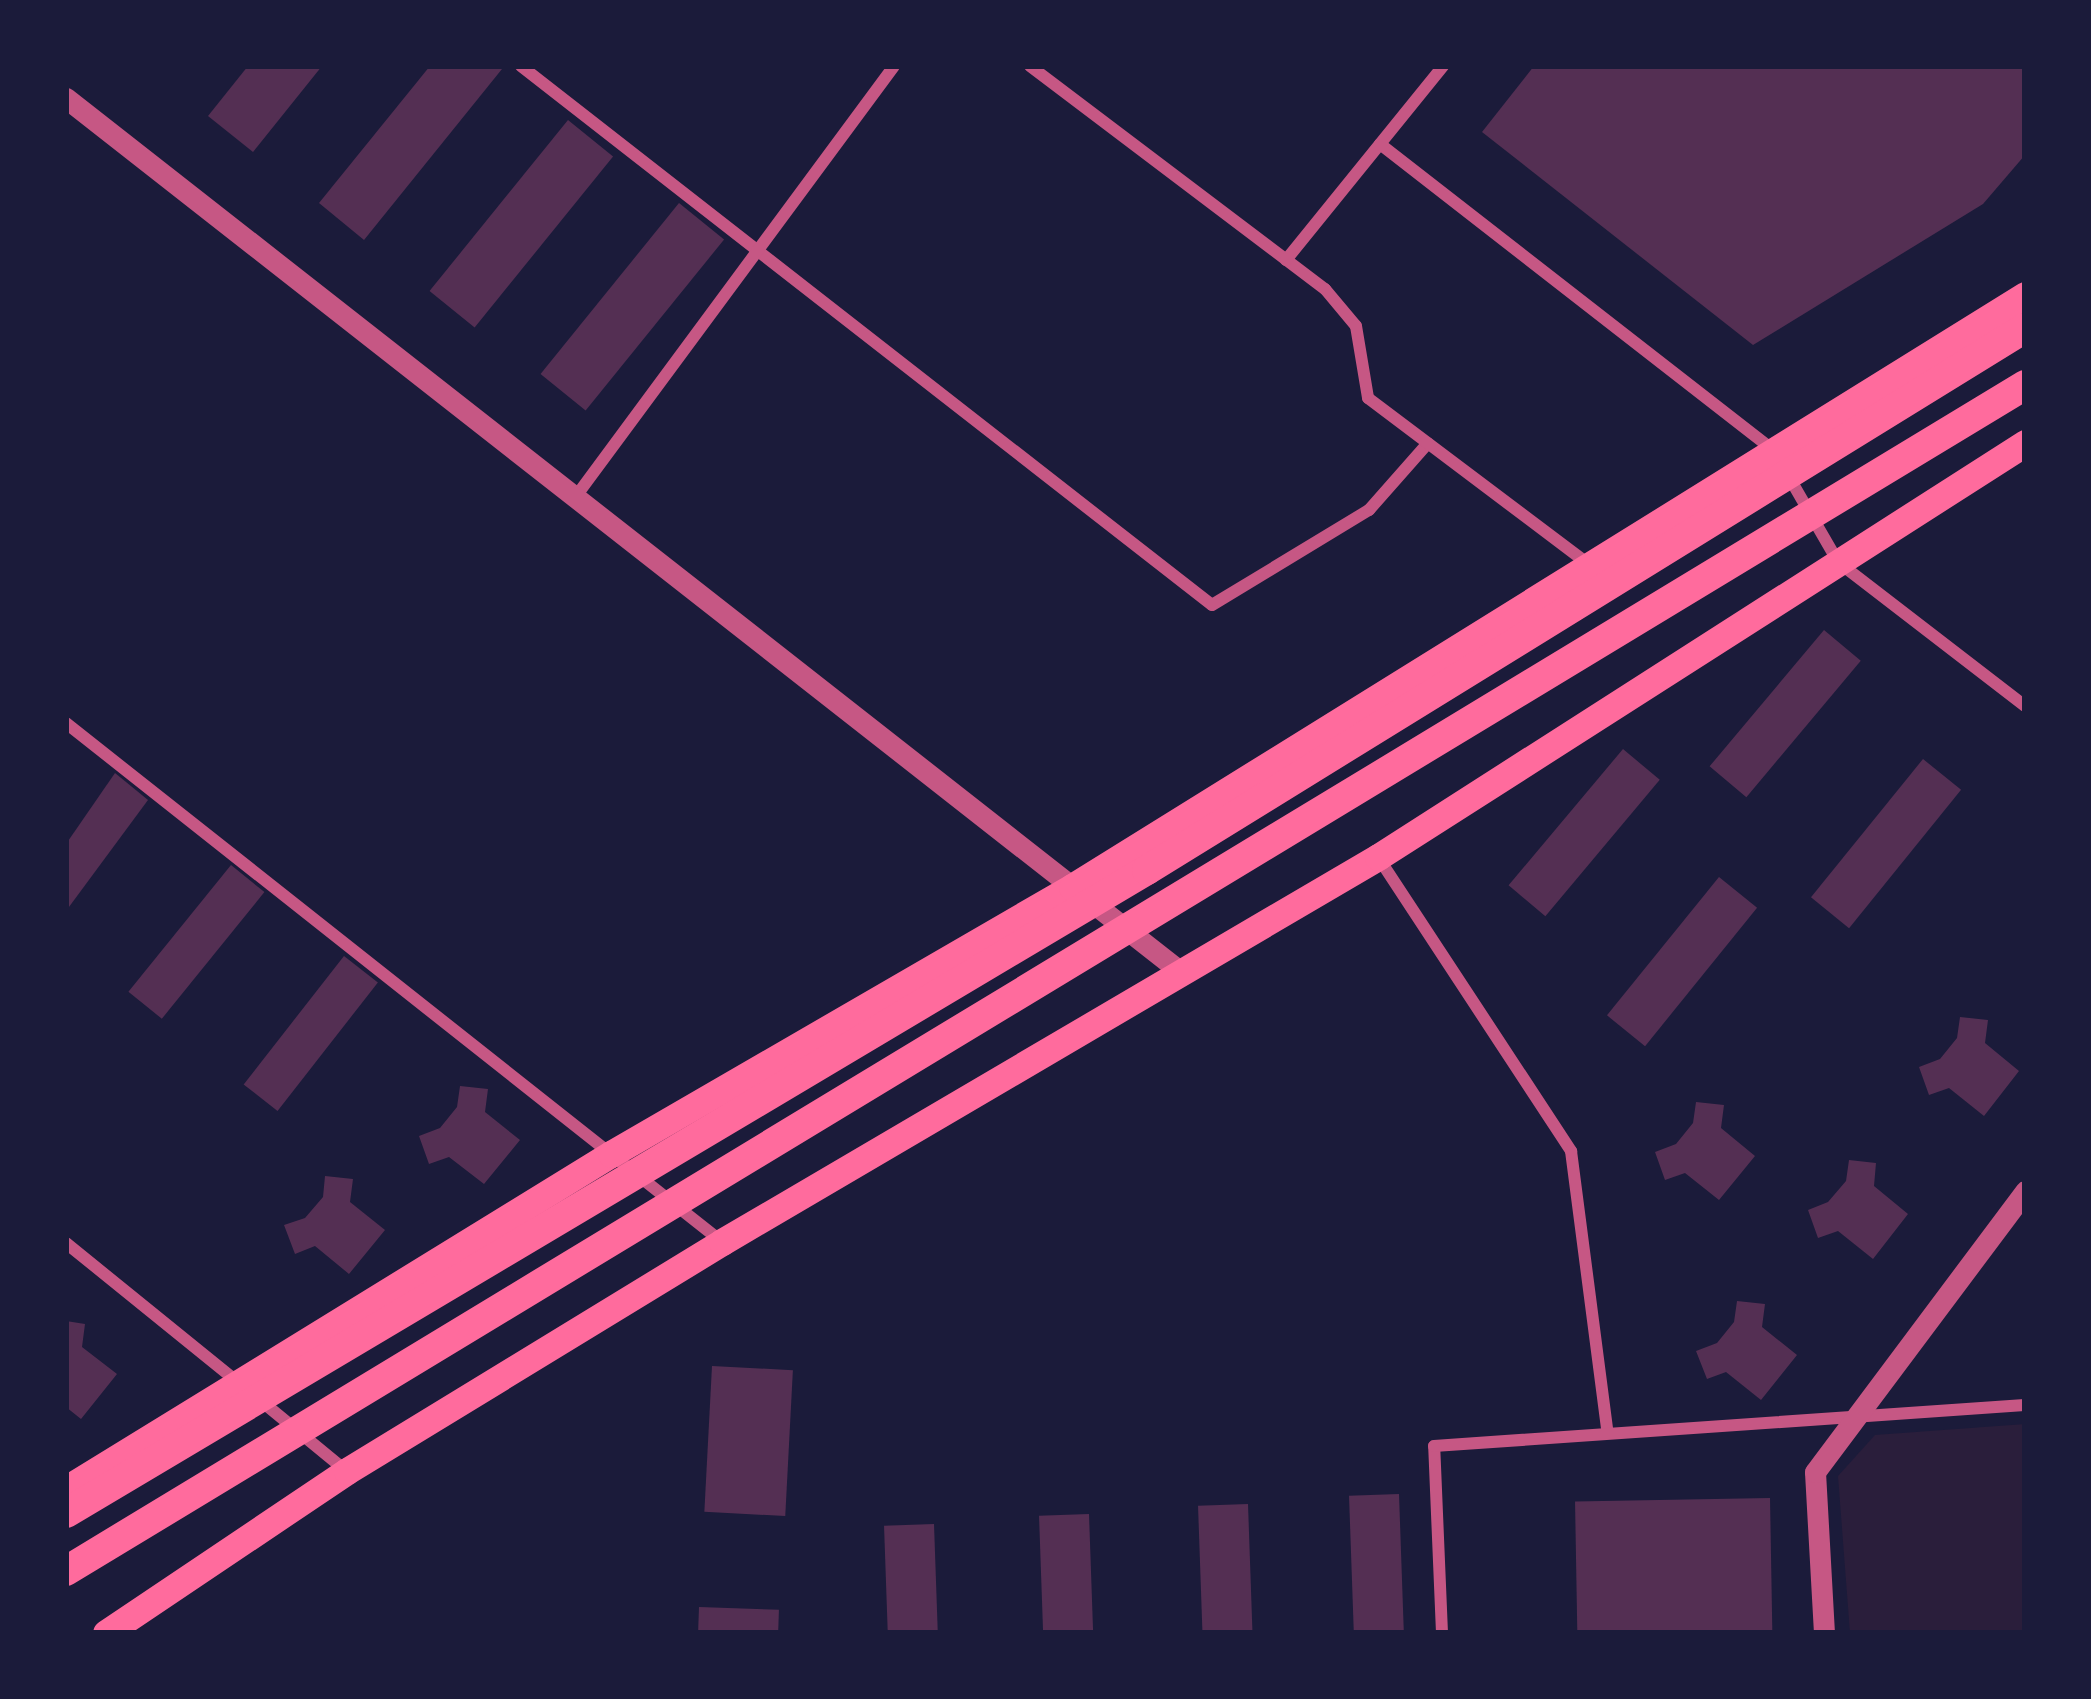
<!DOCTYPE html>
<style>
body{margin:0}
#map{position:relative;width:2091px;height:1699px;overflow:hidden;background:#1b1b3a;font-family:"IBM Plex Sans",sans-serif}
div>[style]{position:absolute}
.green>*{inset:0;background:#2a1e3b}
.building>*{inset:0;background:#542f53;transform-origin:0 0}
.minor>*{height:12px;margin:-6px;padding:0 6px;transform-origin:6px;border-radius:6px;background:#c65784}
.tertiary>*{height:21px;margin:-10.5px;padding:0 10.5px;transform-origin:10.5px;border-radius:10.5px;background:#c65784}
.primary>*{height:27px;margin:-13.5px;padding:0 13.5px;transform-origin:13.5px;border-radius:13.5px;background:#ff6b9d}
.trunk>*{height:30px;margin:-15px;padding:0 15px;transform-origin:15px;border-radius:15px;background:#ff6b9d}
span{translate:-50% -50%;white-space:nowrap;text-align:center;line-height:1.15;-webkit-text-stroke:12px #1b1b3a;paint-order:stroke}
.frame{position:absolute;inset:0;border:69px solid #1b1b3a;pointer-events:none}
</style>
<div id="map">
<div class="green">
<i style="clip-path:polygon(2025px 1424px,2025px 1633px,1850px 1633px,1838px 1476px,1875px 1435px)"></i>
</div>
<div class="building">
<i style="clip-path:polygon(248px 66px,322px 66px,253px 152px,208px 116px)"></i>
<i style="clip-path:polygon(430px 66px,502px 69px,364px 240px,319px 203px)"></i>
<i style="clip-path:polygon(1534px 66px,2025px 66px,2025px 155px,1983px 204px,1753px 345px,1482px 132px)"></i>
<i style="left:568px;top:120px;width:58px;height:220px;rotate:39deg"></i>
<i style="left:679px;top:203px;width:58px;height:220px;rotate:39deg"></i>
<i style="left:1824px;top:630px;width:48px;height:178px;rotate:40deg"></i>
<i style="left:1623px;top:749px;width:48px;height:178px;rotate:40deg"></i>
<i style="left:1923px;top:759px;width:49px;height:178px;rotate:39deg"></i>
<i style="clip-path:polygon(115px 773px,148px 800px,66px 911px,66px 844px)"></i>
<i style="left:231px;top:865px;width:43px;height:163px;rotate:39deg"></i>
<i style="left:1719px;top:877px;width:49px;height:178px;rotate:39deg"></i>
<i style="left:344px;top:956px;width:43px;height:163px;rotate:38deg"></i>
<i style="clip-path:polygon(1960px 1017px,1988px 1020px,1985px 1043px,2019px 1071px,1984px 1116px,1949px 1088px,1929px 1095px,1919px 1067px,1940px 1059px,1957px 1038px)"></i>
<i style="clip-path:polygon(460px 1086px,488px 1089px,485px 1112px,520px 1140px,484px 1184px,449px 1157px,429px 1164px,419px 1136px,440px 1128px,457px 1107px)"></i>
<i style="clip-path:polygon(1696px 1102px,1724px 1105px,1721px 1128px,1755px 1156px,1719px 1200px,1685px 1173px,1665px 1180px,1655px 1152px,1676px 1144px,1693px 1123px)"></i>
<i style="clip-path:polygon(1849px 1160px,1876px 1163px,1874px 1186px,1908px 1214px,1873px 1259px,1838px 1231px,1818px 1238px,1808px 1210px,1828px 1202px,1846px 1181px)"></i>
<i style="clip-path:polygon(325px 1176px,353px 1179px,350px 1202px,385px 1230px,349px 1274px,315px 1246px,295px 1254px,284px 1225px,305px 1218px,323px 1197px)"></i>
<i style="clip-path:polygon(1737px 1301px,1765px 1304px,1762px 1327px,1797px 1355px,1761px 1400px,1726px 1372px,1707px 1379px,1696px 1351px,1717px 1343px,1734px 1322px)"></i>
<i style="clip-path:polygon(66px 1321px,85px 1324px,82px 1347px,117px 1374px,81px 1419px,66px 1407px)"></i>
<i style="left:712px;top:1366px;width:81px;height:146px;rotate:3deg"></i>
<i style="left:1399px;top:1494px;width:139px;height:50px;rotate:88deg"></i>
<i style="left:1770px;top:1498px;width:135px;height:195px;rotate:89deg"></i>
<i style="left:1248px;top:1504px;width:129px;height:50px;rotate:88deg"></i>
<i style="left:1089px;top:1514px;width:119px;height:50px;rotate:88deg"></i>
<i style="left:934px;top:1524px;width:109px;height:50px;rotate:88deg"></i>
<i style="left:699px;top:1607px;width:80px;height:26px;rotate:2deg"></i>
</div>
<div class="minor">
<i style="left:521px;top:66px;width:876px;rotate:37.96deg"></i>
<i style="left:1212px;top:605px;width:184px;rotate:-31.2deg"></i>
<i style="left:1369px;top:510px;width:89px;rotate:-48.6deg"></i>
<i style="left:1030px;top:66px;width:370px;rotate:37.1deg"></i>
<i style="left:1325px;top:289px;width:48px;rotate:50deg"></i>
<i style="left:1356px;top:326px;width:73px;rotate:80.5deg"></i>
<i style="left:1368px;top:398px;width:274px;rotate:37deg"></i>
<i style="left:1380px;top:144px;width:497px;rotate:37.9deg"></i>
<i style="left:1286px;top:260px;width:250px;rotate:-51deg"></i>
<i style="left:1789px;top:477px;width:98px;rotate:60deg"></i>
<i style="left:1838px;top:562px;width:236px;rotate:37.6deg"></i>
<i style="left:574px;top:499px;width:538px;rotate:-53.53deg"></i>
<i style="left:66px;top:723px;width:835px;rotate:38.34deg"></i>
<i style="left:1378px;top:857px;width:352px;rotate:56.7deg"></i>
<i style="left:1571px;top:1151px;width:280px;rotate:82.6deg"></i>
<i style="left:66px;top:1243px;width:223px;rotate:39deg"></i>
<i style="left:260px;top:1400px;width:112px;rotate:39.5deg"></i>
<i style="left:1442px;top:1633px;width:187px;rotate:-92.4deg"></i>
<i style="left:1434px;top:1446px;width:592px;rotate:-3.97deg"></i>
</div>
<div class="tertiary">
<i style="left:66px;top:98px;width:1417px;rotate:38.09deg"></i>
<i style="left:1824px;top:1633px;width:161px;rotate:-93.2deg"></i>
<i style="left:1815px;top:1472px;width:351px;rotate:-53.2deg"></i>
</div>
<div class="primary">
<i style="left:66px;top:1489px;width:640px;rotate:-31.58deg"></i>
<i style="left:611px;top:1154px;width:533px;rotate:-30.08deg"></i>
<i style="left:1072px;top:887px;width:1122px;rotate:-31.85deg"></i>
<i style="left:106px;top:1633px;width:290px;rotate:-33.9deg"></i>
<i style="left:347px;top:1471px;width:439px;rotate:-31.4deg"></i>
<i style="left:722px;top:1242px;width:761px;rotate:-30.41deg"></i>
<i style="left:1378px;top:857px;width:768px;rotate:-32.61deg"></i>
</div>
<div class="trunk">
<i style="left:66px;top:1513px;width:1258px;rotate:-30.75deg"></i>
<i style="left:1147px;top:870px;width:1032px;rotate:-31.69deg"></i>
<i style="left:66px;top:1571px;width:2290px;rotate:-31.19deg"></i>
</div>
<div class="frame"></div>
</div>
